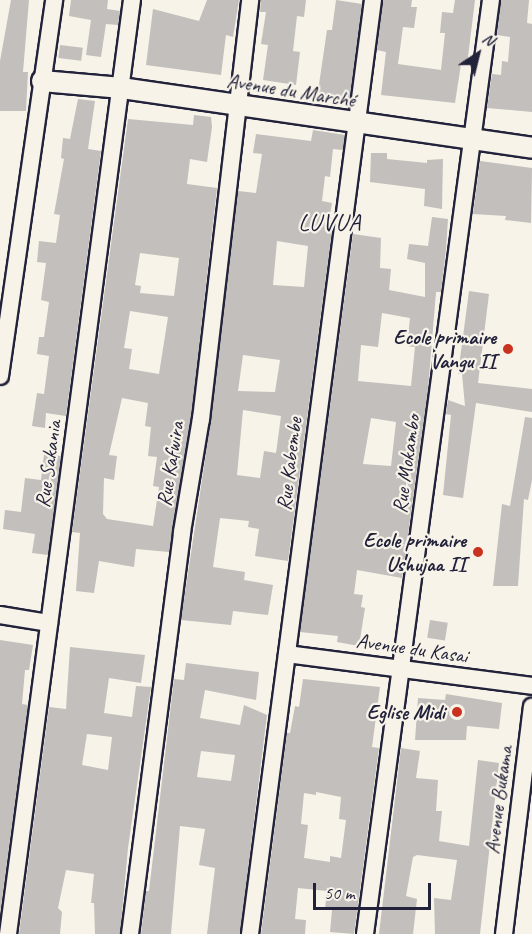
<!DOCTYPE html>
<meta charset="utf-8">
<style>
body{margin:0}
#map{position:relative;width:532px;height:934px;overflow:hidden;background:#f7f3e8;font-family:Caveat,sans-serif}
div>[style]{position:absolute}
.building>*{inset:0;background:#c2bfbd;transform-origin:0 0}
.roads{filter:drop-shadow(2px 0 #22223b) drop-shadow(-2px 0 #22223b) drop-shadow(0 2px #22223b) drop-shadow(0 -2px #22223b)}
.minor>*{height:16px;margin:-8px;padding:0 8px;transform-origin:8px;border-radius:8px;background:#f7f3e8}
.tertiary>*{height:20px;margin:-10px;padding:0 10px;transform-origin:10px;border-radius:10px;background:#f7f3e8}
.dots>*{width:16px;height:16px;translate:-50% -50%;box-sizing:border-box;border:3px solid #f7f3e8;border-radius:50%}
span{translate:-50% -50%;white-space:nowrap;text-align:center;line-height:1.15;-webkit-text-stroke:4.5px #f7f3e8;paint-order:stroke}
.street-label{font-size:21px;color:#22223b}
.poi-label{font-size:21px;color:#22223b;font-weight:700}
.right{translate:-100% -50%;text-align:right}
.quarter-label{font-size:24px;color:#22223b;letter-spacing:1.5px}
.north{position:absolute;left:448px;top:24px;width:60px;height:60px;-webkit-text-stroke:4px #f7f3e8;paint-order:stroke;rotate:35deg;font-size:16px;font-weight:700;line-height:24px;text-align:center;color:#22223b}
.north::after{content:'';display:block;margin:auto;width:21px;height:27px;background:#22223b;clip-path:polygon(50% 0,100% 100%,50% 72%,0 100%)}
.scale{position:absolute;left:313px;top:883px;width:118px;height:27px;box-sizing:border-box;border:3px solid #22223b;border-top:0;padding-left:8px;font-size:18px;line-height:21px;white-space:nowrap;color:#22223b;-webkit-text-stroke:4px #f7f3e8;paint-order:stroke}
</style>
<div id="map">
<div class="building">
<i style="clip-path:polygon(11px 0,29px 0,23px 72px,28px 72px,26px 111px,0 111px,0 61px)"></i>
<i style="clip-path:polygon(71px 0,108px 0,107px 9px,120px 11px,118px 25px,106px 24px,101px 57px,86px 55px,91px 20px,69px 16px)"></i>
<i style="clip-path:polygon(207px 0,239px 0,233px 37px,226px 35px,221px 75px,146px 65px,153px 9px,199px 21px)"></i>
<i style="clip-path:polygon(261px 0,306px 0,304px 17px,297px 16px,293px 51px,300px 52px,296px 85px,263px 80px,268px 45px,261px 44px,266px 12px,260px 12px)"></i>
<i style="clip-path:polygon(336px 0,362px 4px,349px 103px,317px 98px,327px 30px,332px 30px)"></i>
<i style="clip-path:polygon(383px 0,412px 0,411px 7px,417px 7px,414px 28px,403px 27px,398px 64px,441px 70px,445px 33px,440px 33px,442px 12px,453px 13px,455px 0,475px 0,467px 65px,461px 64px,455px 103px,381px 95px,386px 52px,377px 50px)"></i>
<i style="clip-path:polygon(501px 0,529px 0,527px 23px,532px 24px,532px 112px,487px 108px,492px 74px,501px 75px,502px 61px,508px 62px,510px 37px,497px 35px)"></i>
<i style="left:60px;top:45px;width:23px;height:13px;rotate:7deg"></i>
<i style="clip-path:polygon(78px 99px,95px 101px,88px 149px,101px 151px,66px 416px,46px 413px,45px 428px,32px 426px,37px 393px,44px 394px,49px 356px,37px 354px,39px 337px,44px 337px,49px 302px,41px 300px,46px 263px,37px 262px,39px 241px,56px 243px,60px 215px,54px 214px,64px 159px,61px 158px,63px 138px,70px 139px)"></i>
<i style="clip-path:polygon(evenodd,194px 115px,211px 117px,212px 127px,207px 162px,190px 159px,187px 184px,217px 188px,191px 418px,169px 552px,136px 549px,134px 567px,99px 561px,94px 593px,76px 591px,80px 533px,72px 532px,128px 119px,193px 125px,194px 115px,140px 253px,179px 258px,174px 296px,140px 293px,141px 286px,135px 285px,140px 253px,194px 115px,130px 311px,168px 317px,159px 374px,129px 369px,132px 349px,124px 348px,130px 311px,194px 115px,122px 398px,148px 403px,145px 426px,151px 427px,148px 456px,157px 457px,153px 486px,159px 487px,153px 526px,107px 519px,103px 514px,104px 478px,114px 480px,117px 456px,109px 455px,122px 398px)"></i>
<i style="clip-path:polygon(evenodd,313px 130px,345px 135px,343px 150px,333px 149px,330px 177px,325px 176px,322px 201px,332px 203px,327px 231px,332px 231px,288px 561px,255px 556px,259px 529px,248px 527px,249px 521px,220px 518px,213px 567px,245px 572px,244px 580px,273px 585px,268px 615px,233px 611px,231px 625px,181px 620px,211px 420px,238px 191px,256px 193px,262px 154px,253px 153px,256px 134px,311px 141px,313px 130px,277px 241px,308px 246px,304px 287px,273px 285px,277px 241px,313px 130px,243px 355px,280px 360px,275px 392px,238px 391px,243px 355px,313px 130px,243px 410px,281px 416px,276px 453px,264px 451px,260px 478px,237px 475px,243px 410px)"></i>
<i style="clip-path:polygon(371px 153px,387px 153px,387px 159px,427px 163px,427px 160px,443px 159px,442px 209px,424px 206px,425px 189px,370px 182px)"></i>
<i style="clip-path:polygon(480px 161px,532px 168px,531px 223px,505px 220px,506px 216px,473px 214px)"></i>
<i style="clip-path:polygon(evenodd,432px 217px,448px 219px,446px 249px,441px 292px,436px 292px,428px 389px,402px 578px,357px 570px,354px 594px,363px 595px,361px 607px,365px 608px,359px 646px,337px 642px,338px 636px,300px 632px,353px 234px,381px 238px,380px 268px,391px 269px,389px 290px,425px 297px,425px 263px,407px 259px,409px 244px,428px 246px,432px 217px,382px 313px,410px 318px,407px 346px,415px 347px,411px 386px,358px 381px,361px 345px,378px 347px,382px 313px,432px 217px,371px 418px,396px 422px,391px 466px,363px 464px,371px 418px)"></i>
<i style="clip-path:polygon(469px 291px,489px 294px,478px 383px,532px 389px,532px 412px,476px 403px,463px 498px,443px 495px,451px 415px,446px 414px,448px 400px,465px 406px,462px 374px,458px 374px)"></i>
<i style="clip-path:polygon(525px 417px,532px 418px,532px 480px,528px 500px,524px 499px,518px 586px,493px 586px,502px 504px,510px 506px)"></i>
<i style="clip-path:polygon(44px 454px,61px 456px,48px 555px,32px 553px,35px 534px,3px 529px,5px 510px,21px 512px,25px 478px,41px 480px)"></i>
<i style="left:430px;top:620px;width:18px;height:18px;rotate:9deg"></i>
<i style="clip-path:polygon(0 640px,33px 645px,29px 670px,25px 670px,22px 704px,28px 705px,0 914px)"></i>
<i style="clip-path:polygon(evenodd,70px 647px,145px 655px,141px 683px,109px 678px,104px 713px,132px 717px,136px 686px,151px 687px,128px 848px,120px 934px,95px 934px,94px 903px,91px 903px,94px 874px,66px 870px,58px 908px,62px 912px,60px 934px,19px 934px,49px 707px,66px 709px,70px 647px,87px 734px,112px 737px,108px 770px,82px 765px,87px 734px)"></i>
<i style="clip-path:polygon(evenodd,186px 663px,259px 672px,256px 700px,205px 690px,200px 718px,240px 725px,244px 705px,267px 715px,240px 934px,207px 934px,215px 868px,199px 865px,205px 829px,180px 826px,171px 934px,141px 934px,146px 891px,149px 891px,174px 679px,184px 680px,186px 663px,201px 751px,235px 755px,231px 781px,197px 777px,201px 751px)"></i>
<i style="clip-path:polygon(evenodd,303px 679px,380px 687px,372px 747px,379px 748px,354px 934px,330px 932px,332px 910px,325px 909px,327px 891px,298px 888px,295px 919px,306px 920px,305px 934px,261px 934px,287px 733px,290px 733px,295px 706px,299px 707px,303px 679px,316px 792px,341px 797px,339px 819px,346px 820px,341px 858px,330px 856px,330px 862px,304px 858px,308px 825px,301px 824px,304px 793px,316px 795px,316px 792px)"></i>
<i style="clip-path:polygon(446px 694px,502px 703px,499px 729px,467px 726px,466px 740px,415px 740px,418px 698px,445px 700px)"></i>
<i style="clip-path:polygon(401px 748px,420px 751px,416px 778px,438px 780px,436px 811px,442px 811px,439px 841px,469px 846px,478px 760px,499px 763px,480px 934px,435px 934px,434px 898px,451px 900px,457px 860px,417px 855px,413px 857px,406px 896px,417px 899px,413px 934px,379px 934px)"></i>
</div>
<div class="roads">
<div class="minor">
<i style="left:0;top:376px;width:380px;rotate:-81.8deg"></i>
<i style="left:0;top:615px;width:50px;rotate:9.3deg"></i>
<i style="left:287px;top:654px;width:247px;rotate:7.4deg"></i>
<i style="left:8px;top:934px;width:942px;rotate:-82.44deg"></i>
<i style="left:130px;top:934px;width:405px;rotate:-82.6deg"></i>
<i style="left:182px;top:532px;width:115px;rotate:-80.5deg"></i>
<i style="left:201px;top:419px;width:422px;rotate:-83.3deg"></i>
<i style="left:250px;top:934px;width:942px;rotate:-82.5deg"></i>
<i style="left:365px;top:934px;width:942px;rotate:-82.32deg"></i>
<i style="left:504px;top:934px;width:229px;rotate:-83deg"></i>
</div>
<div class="tertiary">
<i style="left:42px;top:81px;width:80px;rotate:5deg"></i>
<i style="left:122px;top:88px;width:414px;rotate:8.3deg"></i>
</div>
</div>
<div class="dots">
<i style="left:508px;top:349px;background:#c8321e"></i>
<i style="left:478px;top:552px;background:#c8321e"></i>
<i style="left:457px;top:712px;background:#c8321e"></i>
</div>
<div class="street-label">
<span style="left:291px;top:90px;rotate:9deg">Avenue du Marché</span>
<span style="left:48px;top:464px;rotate:-82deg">Rue Sakania</span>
<span style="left:170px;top:464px;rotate:-81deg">Rue Kafwira</span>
<span style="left:289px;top:464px;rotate:-83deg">Rue Kabembe</span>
<span style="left:406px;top:464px;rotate:-82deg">Rue Mokambo</span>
<span style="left:412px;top:648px;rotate:8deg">Avenue du Kasai</span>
<span style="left:498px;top:800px;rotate:-83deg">Avenue Bukama</span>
</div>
<div class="poi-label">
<span class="right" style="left:496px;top:349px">Ecole primaire<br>Vangu II</span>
<span class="right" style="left:466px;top:552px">Ecole primaire<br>Ushujaa II</span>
<span class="right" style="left:445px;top:712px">Eglise Midi</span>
</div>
<div class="quarter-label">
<span style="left:330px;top:223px">LUVUA</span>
</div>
<div class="north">N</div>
<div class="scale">50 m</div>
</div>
